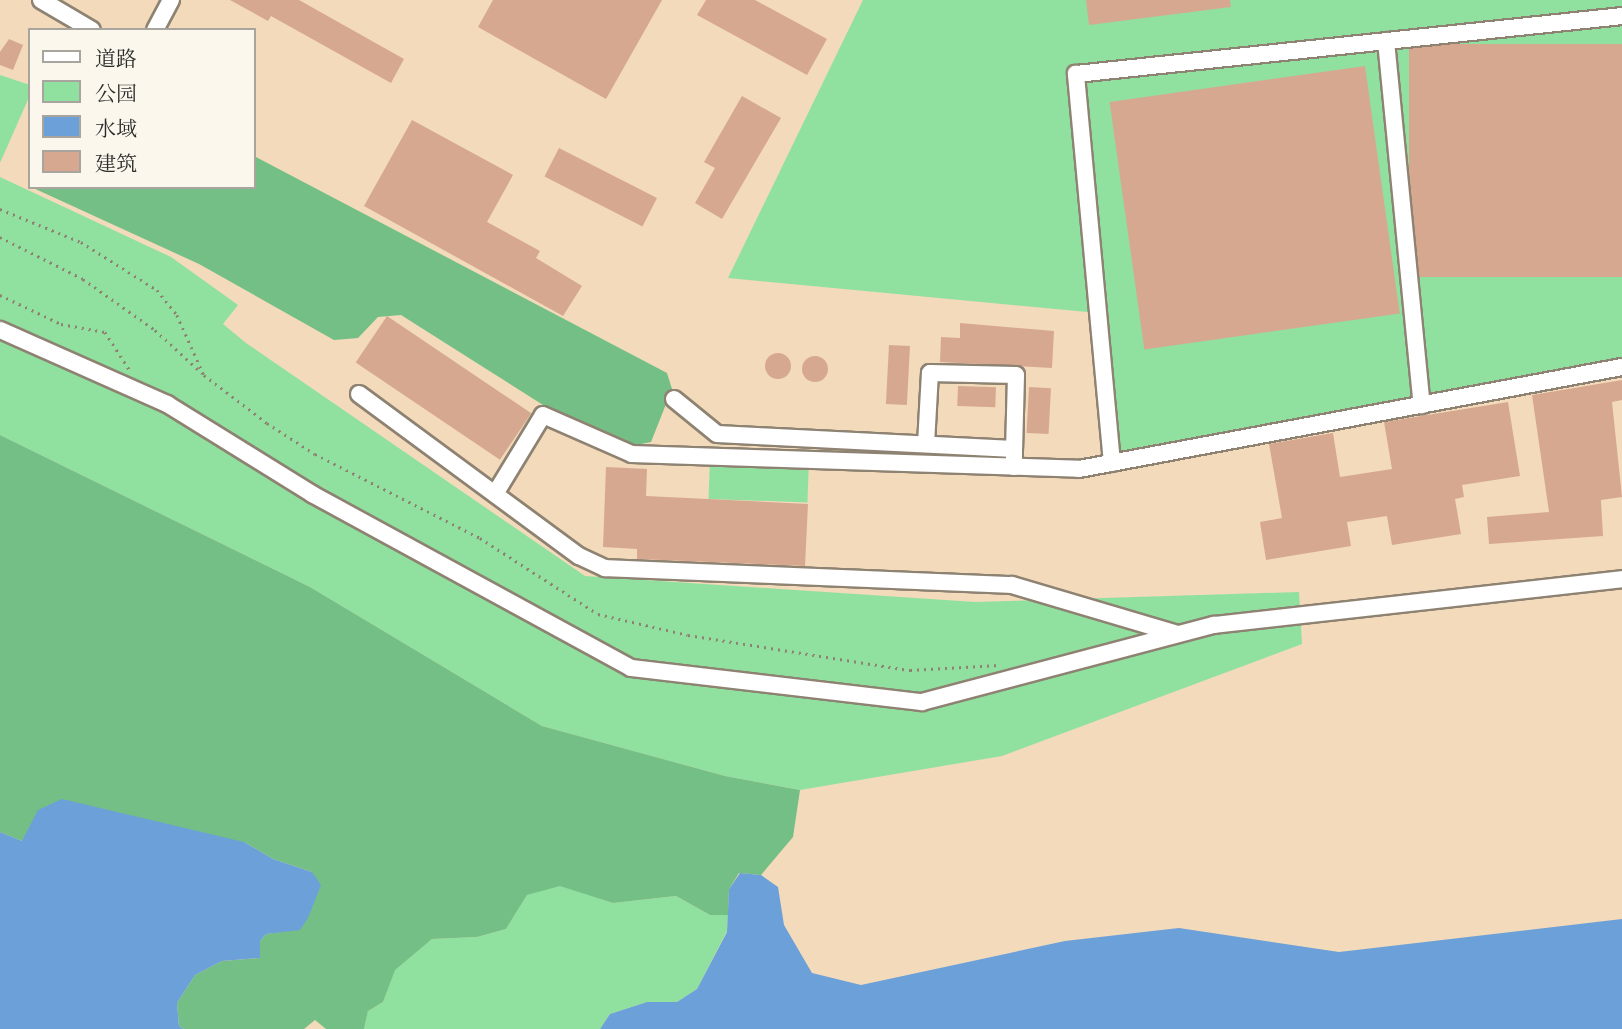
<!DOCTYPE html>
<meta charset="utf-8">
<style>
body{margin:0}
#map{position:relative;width:1622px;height:1029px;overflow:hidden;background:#f2daba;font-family:"IM FELL Great Primer","Noto Serif SC",serif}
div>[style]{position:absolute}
.green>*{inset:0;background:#90e1a0;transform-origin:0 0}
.forest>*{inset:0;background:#74bf86}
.water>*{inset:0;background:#6ca0d8}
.building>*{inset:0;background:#d7a890;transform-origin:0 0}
.round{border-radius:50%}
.path>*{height:2.5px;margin-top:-1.25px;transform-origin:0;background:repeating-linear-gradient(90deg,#8e8272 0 2px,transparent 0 7px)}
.roads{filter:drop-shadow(2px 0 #8e8272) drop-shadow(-2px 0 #8e8272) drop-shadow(0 2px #8e8272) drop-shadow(0 -2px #8e8272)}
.minor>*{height:16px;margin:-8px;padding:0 8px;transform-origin:8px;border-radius:8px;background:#fff}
span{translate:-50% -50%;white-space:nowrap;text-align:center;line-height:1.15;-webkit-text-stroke:6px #fbf7ec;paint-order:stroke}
.legend{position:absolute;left:28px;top:28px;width:228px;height:161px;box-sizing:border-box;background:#fbf7ec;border:2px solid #a8a59f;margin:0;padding:9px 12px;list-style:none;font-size:21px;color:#2b2b2b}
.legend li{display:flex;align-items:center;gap:14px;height:35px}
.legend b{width:35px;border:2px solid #a8a59f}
</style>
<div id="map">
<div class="green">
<i style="clip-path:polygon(863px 0,1622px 0,1622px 367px,1112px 463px,1098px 313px,728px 278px)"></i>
<i style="clip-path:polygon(0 75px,30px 85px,30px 95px,0 163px)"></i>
<i style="clip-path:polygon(0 177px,171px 257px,238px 305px,223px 324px,246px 343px,585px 576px,975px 602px,1299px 592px,1302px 644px,1002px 756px,800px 790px,725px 776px,542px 726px,310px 587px,0 435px)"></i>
<i style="left:710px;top:457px;width:99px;height:42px;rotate:2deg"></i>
<i style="clip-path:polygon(560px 885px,613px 903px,676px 896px,710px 915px,728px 915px,727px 931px,697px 989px,677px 1002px,647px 1002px,610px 1014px,600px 1029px,364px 1029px,368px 1011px,383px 1002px,394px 970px,432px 939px,477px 937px,506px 929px,527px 895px)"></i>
</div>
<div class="forest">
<i style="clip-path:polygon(254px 156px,667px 373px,672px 389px,651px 442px,636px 445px,543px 405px,401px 315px,378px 317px,358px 338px,334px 340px,199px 264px,31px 187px,254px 187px)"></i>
<i style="clip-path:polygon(0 435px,310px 587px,542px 726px,725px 776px,800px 790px,793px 837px,761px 875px,739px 873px,729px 889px,728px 915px,710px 915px,676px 896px,613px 903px,560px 886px,527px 895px,506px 929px,477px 937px,432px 939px,395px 970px,383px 1002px,368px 1011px,364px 1029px,326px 1029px,315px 1020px,304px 1029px,184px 1029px,179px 1026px,177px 1003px,195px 975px,222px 961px,260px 958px,260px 941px,266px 934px,300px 929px,312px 872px,273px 859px,244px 842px,22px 841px,0 832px)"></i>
</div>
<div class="water">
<i style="clip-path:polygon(62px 799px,244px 842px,273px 859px,312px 872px,321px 885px,308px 918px,300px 930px,266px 934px,260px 941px,260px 958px,222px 961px,195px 975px,177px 1003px,179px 1026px,184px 1029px,0 1029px,0 832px,22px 841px,38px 810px)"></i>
<i style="clip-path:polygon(740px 873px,761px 875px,778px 887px,784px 925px,812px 973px,861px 985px,1065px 941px,1179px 928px,1339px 952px,1622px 919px,1622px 1029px,600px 1029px,610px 1014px,647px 1002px,677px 1002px,697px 989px,727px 932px,729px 889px)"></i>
</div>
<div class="building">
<i style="clip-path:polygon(230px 0,299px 0,404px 59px,391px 83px,271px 16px,268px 21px)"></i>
<i style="clip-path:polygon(493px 0,662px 0,606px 99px,478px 27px)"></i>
<i style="clip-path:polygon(706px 0,755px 0,827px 39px,807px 75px,697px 15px)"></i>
<i style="clip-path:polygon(1086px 0,1230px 0,1231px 7px,1089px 25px)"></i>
<i style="clip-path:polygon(9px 39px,23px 45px,13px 70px,0 65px,0 52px)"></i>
<i style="left:1622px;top:44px;width:233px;height:213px;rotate:90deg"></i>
<i style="left:1365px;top:66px;width:250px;height:258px;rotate:82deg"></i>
<i style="clip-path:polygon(742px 96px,781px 118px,722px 219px,695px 203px,715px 168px,704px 162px)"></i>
<i style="clip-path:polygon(412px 120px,513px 175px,487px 222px,540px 251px,536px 258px,582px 286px,563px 316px,364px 206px)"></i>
<i style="left:559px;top:148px;width:110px;height:32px;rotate:27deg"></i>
<i style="left:387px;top:316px;width:174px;height:56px;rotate:34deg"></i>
<i style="clip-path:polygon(960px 323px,1054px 331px,1052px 368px,940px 362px,941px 337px,960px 338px)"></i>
<i style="left:889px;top:345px;width:21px;height:59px;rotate:3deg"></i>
<i class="round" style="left:765px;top:353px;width:26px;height:26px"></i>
<i class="round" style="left:802px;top:356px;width:26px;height:26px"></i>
<i style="clip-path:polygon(1622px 380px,1622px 400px,1612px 402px,1622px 497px,1601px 500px,1603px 536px,1489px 544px,1487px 517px,1549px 512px,1532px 395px)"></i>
<i style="left:958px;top:386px;width:38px;height:20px;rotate:2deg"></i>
<i style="left:1029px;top:387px;width:22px;height:46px;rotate:3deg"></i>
<i style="clip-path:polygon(1508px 402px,1520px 476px,1462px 485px,1464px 497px,1455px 499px,1461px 534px,1392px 545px,1387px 516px,1347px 522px,1351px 546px,1266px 560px,1260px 522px,1282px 518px,1269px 444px,1333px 433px,1340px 477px,1392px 469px,1384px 422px)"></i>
<i style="clip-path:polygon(606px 467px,647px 469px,646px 496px,808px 504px,805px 566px,637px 559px,637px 549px,603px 547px)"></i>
</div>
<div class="path">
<i style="left:0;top:209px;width:87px;rotate:22.2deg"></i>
<i style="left:81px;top:242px;width:90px;rotate:32.3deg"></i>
<i style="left:157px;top:290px;width:32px;rotate:51deg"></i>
<i style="left:177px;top:315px;width:66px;rotate:65.8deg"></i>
<i style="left:204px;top:375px;width:79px;rotate:37.3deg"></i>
<i style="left:267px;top:423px;width:57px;rotate:32.9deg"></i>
<i style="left:315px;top:454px;width:185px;rotate:27deg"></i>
<i style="left:480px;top:538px;width:140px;rotate:32.8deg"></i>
<i style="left:598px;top:614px;width:92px;rotate:13.1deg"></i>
<i style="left:688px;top:635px;width:225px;rotate:9deg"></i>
<i style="left:910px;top:670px;width:90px;rotate:-3.2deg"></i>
<i style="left:0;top:237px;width:93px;rotate:26.8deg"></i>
<i style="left:83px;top:279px;width:88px;rotate:35.3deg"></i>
<i style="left:155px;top:330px;width:64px;rotate:42.5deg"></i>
<i style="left:0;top:295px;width:68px;rotate:25.4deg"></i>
<i style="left:61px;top:324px;width:45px;rotate:10.3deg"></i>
<i style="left:105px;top:332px;width:48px;rotate:57deg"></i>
</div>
<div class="roads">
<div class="minor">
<i style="left:41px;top:0;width:59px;rotate:30.5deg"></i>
<i style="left:155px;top:30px;width:34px;rotate:-62deg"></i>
<i style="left:1386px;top:41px;width:366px;rotate:84.4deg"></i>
<i style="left:0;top:330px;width:183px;rotate:23.9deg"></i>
<i style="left:167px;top:404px;width:171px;rotate:31.8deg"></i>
<i style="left:312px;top:494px;width:363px;rotate:28.6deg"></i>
<i style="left:631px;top:668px;width:293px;rotate:6.7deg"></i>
<i style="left:922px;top:702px;width:302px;rotate:-14.8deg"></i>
<i style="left:1214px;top:625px;width:411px;rotate:-6.4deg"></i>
<i style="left:359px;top:394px;width:273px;rotate:36.4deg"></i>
<i style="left:579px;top:556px;width:29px;rotate:25deg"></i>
<i style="left:605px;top:568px;width:407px;rotate:2.4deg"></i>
<i style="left:1012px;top:585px;width:169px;rotate:16.5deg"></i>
<i style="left:674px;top:399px;width:55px;rotate:39.1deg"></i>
<i style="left:717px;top:434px;width:297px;rotate:2.9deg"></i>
<i style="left:1014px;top:449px;width:18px;rotate:90deg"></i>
<i style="left:926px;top:444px;width:71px;rotate:-86.8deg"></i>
<i style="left:930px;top:373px;width:86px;rotate:1.3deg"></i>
<i style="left:1016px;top:375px;width:74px;rotate:91.5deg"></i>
<i style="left:1112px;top:463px;width:391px;rotate:-95.3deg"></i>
<i style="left:1076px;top:74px;width:549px;rotate:-6.06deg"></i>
<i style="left:495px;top:494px;width:92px;rotate:-58.7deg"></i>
<i style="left:543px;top:415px;width:97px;rotate:23.7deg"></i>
<i style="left:632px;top:454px;width:447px;rotate:1.9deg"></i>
<i style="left:1079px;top:469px;width:552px;rotate:-10.64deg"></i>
</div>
</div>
<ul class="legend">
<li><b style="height:9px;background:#fff"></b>道路</li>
<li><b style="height:19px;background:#90e1a0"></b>公园</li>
<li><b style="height:19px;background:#6ca0d8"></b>水域</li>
<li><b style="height:19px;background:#d7a890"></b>建筑</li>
</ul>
</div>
